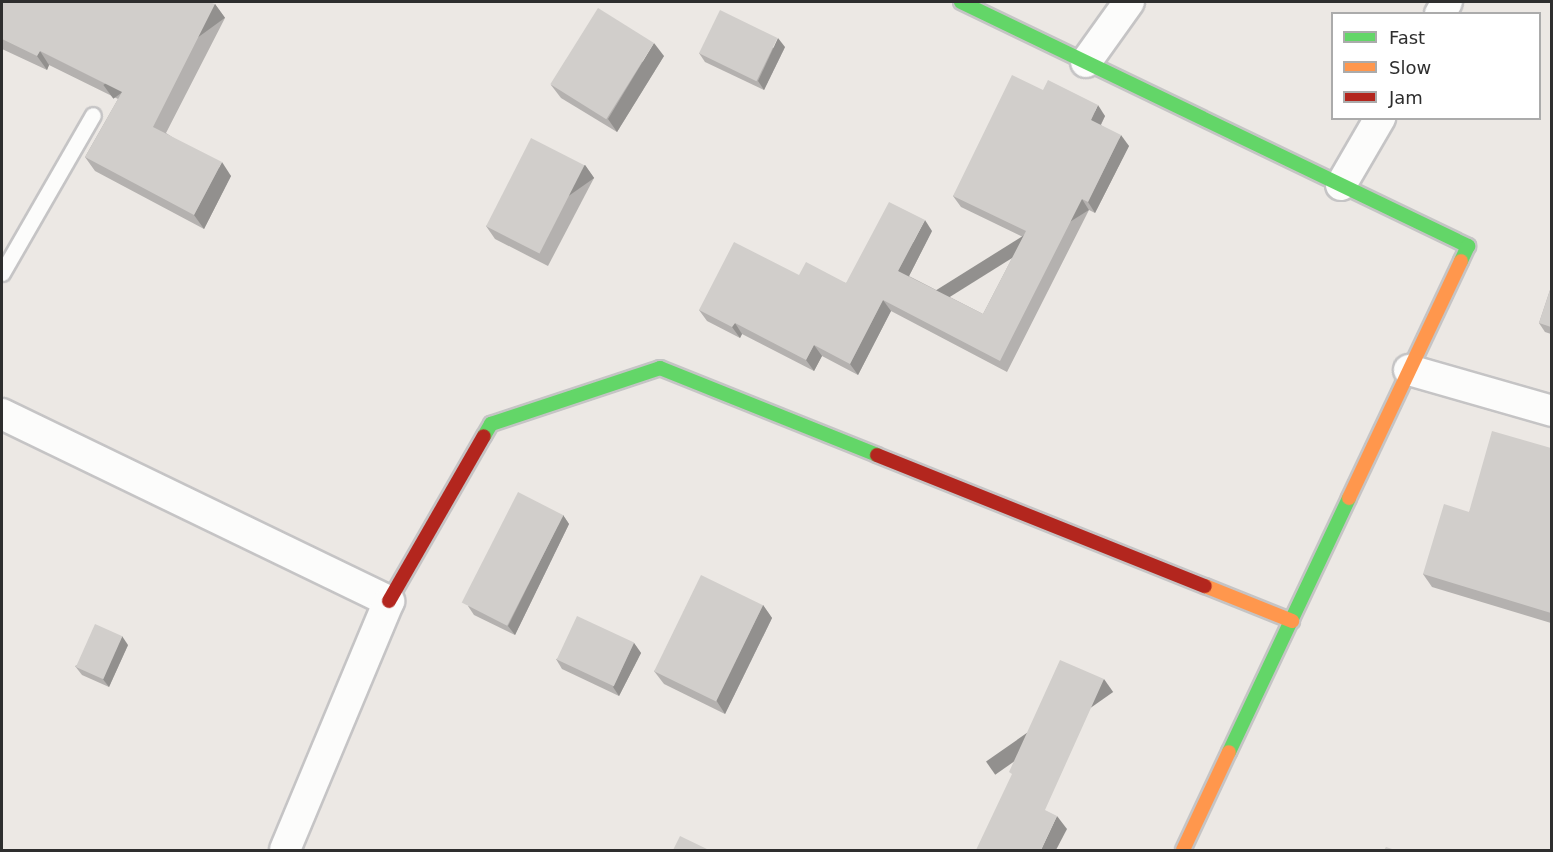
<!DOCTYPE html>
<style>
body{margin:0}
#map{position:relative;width:1553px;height:852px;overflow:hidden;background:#ece8e4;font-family:"DejaVu Sans",sans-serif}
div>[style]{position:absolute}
.roads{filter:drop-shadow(2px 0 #c5c4c5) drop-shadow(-2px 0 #c5c4c5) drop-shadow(0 2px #c5c4c5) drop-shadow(0 -2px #c5c4c5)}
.lane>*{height:15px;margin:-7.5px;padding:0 7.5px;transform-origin:7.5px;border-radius:7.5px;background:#fcfcfb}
.street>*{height:30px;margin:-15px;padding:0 15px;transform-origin:15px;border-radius:15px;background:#fcfcfb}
.fast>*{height:14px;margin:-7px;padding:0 7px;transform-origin:7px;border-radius:7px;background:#63d668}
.slow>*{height:14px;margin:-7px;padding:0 7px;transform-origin:7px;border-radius:7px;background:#ff974d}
.jam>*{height:14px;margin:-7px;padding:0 7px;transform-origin:7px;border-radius:7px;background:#b3261e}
.wall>*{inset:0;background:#b4b1af}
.shaded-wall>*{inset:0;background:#92908e;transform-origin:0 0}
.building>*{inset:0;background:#d1cecb;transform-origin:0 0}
span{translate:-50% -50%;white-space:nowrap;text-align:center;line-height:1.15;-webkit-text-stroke:5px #fff;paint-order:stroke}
.frame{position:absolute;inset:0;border:3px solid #2e2e2e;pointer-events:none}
.legend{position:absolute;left:1331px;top:12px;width:210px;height:108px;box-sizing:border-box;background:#fff;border:2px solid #ababab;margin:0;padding:8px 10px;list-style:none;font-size:18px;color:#2e2e2e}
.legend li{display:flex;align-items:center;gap:12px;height:30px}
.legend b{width:30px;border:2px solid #ababab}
</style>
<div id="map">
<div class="roads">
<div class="lane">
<i style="left:2px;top:273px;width:182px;rotate:-60.1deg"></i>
</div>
<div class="street">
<i style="left:1440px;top:14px;width:14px;rotate:-60deg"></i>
<i style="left:1086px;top:62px;width:74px;rotate:-54.4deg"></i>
<i style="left:1341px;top:185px;width:78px;rotate:-59.8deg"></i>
<i style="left:1409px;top:370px;width:149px;rotate:16deg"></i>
<i style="left:2px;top:414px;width:430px;rotate:25.8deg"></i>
<i style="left:389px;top:601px;width:270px;rotate:112.7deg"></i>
</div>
<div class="fast">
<i style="left:961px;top:2px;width:563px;rotate:25.7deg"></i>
<i style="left:1468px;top:246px;width:17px;rotate:115deg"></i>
<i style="left:484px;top:436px;width:14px;rotate:-60deg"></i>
<i style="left:491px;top:424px;width:178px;rotate:-18.3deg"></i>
<i style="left:660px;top:368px;width:234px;rotate:21.8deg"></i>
<i style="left:1229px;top:752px;width:281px;rotate:-64.7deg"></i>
</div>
<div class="slow">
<i style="left:1349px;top:498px;width:262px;rotate:-64.7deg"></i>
<i style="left:1205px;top:586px;width:94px;rotate:21.9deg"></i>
<i style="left:1183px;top:850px;width:108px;rotate:-64.9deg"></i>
</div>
<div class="jam">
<i style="left:877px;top:455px;width:353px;rotate:21.8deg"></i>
<i style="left:389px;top:601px;width:190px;rotate:-60.1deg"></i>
</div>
</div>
<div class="wall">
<i style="clip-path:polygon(2px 2px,215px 4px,225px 18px,166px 133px,231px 176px,204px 229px,95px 171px,85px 157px,118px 99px,49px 65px,47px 70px,2px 49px)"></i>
<i style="clip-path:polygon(785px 47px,764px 90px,705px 62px,699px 53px)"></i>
<i style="clip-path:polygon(664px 56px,617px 132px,561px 98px,551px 85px)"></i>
<i style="clip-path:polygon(1043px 90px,1105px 116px,1101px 125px,1129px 146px,1095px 213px,1089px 210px,1007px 372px,891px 311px,858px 375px,822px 356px,814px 371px,742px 334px,740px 338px,707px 321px,699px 310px,799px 275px,846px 283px,932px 231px,909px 276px,983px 314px,1023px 237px,961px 207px,953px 196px)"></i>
<i style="clip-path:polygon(585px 165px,594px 178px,548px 266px,495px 239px,486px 226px)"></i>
<i style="clip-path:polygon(1551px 287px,1551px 334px,1545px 332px,1539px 323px)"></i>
<i style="clip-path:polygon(1551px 448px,1551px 623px,1432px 587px,1423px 574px,1469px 512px)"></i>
<i style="clip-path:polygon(563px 515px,569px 524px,515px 635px,474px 615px,468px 606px)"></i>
<i style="clip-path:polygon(763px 605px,772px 618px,725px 714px,664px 684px,654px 671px)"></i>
<i style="clip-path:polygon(634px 643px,641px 653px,619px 696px,562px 669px,556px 659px)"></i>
<i style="clip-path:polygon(128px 645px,109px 687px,82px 675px,75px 666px)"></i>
</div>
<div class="shaded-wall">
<i style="left:215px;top:4px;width:17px;height:138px;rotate:54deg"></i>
<i style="clip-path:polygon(778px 38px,785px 47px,764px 90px,758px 81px)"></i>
<i style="clip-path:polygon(654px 43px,664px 56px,617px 132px,608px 119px)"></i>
<i style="clip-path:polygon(40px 51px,49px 65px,47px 70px,37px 56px)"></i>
<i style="clip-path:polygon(1098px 105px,1105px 116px,1098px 130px,1091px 120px)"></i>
<i style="clip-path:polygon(1121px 135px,1129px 146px,1095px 213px,1088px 202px)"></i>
<i style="clip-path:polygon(222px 162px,231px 176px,204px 229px,194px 215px)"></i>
<i style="left:585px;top:165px;width:16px;height:99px;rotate:55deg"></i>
<i style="left:1082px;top:199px;width:13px;height:182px;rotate:58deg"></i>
<i style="clip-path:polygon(925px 220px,932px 231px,906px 282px,898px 271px)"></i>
<i style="clip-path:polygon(883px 300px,891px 311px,858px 375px,850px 364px)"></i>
<i style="clip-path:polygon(735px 323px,742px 334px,740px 338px,732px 327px)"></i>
<i style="clip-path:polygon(814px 345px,822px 356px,814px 371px,806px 360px)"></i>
<i style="clip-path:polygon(563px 515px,569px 524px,515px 635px,508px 626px)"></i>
<i style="clip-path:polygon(763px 605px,772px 618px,725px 714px,716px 700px)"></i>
<i style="clip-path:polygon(122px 636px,128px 645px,109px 687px,102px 678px)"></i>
<i style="clip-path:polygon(634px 643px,641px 653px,619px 696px,613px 687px)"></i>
<i style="left:1104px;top:679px;width:16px;height:144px;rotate:55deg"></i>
<i style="clip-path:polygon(1057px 816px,1067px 829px,1056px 850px,1041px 850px)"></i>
</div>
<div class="building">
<i style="clip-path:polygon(2px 2px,209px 2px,215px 4px,153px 127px,222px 162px,194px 215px,85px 157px,122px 92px,40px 51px,37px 56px,2px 39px)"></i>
<i style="left:598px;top:8px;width:66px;height:90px;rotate:32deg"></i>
<i style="left:720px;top:10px;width:64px;height:48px;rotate:26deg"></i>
<i style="clip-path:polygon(1012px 75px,1043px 90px,1048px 80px,1098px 105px,1091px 120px,1121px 135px,1088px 202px,1082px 199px,1000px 361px,883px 300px,850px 364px,814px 345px,806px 360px,735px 323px,732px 327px,699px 310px,734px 242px,799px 275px,806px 262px,846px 283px,889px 202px,925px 220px,898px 271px,983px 314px,1026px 231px,953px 196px)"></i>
<i style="left:531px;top:138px;width:60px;height:99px;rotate:27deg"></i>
<i style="clip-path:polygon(1551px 287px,1551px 327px,1539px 323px)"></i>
<i style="clip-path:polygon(1492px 431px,1551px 448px,1551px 613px,1423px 574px,1444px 504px,1469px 512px)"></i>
<i style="left:518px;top:492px;width:51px;height:124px;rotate:27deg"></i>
<i style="left:701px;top:575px;width:69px;height:107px;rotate:26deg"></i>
<i style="left:577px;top:616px;width:63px;height:48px;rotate:25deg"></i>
<i style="left:95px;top:624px;width:30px;height:47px;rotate:24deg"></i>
<i style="clip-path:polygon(1060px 660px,1104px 679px,1045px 810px,1057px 816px,1041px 850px,976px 850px,1012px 774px,1009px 772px)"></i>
<i style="clip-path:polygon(680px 836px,709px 850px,673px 850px)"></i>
<i style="clip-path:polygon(1386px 847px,1395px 850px,1384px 850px)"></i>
</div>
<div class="frame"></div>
<ul class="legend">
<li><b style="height:8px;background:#63d668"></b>Fast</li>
<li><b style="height:8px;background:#ff974d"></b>Slow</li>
<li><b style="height:8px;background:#b3261e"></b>Jam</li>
</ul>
</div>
